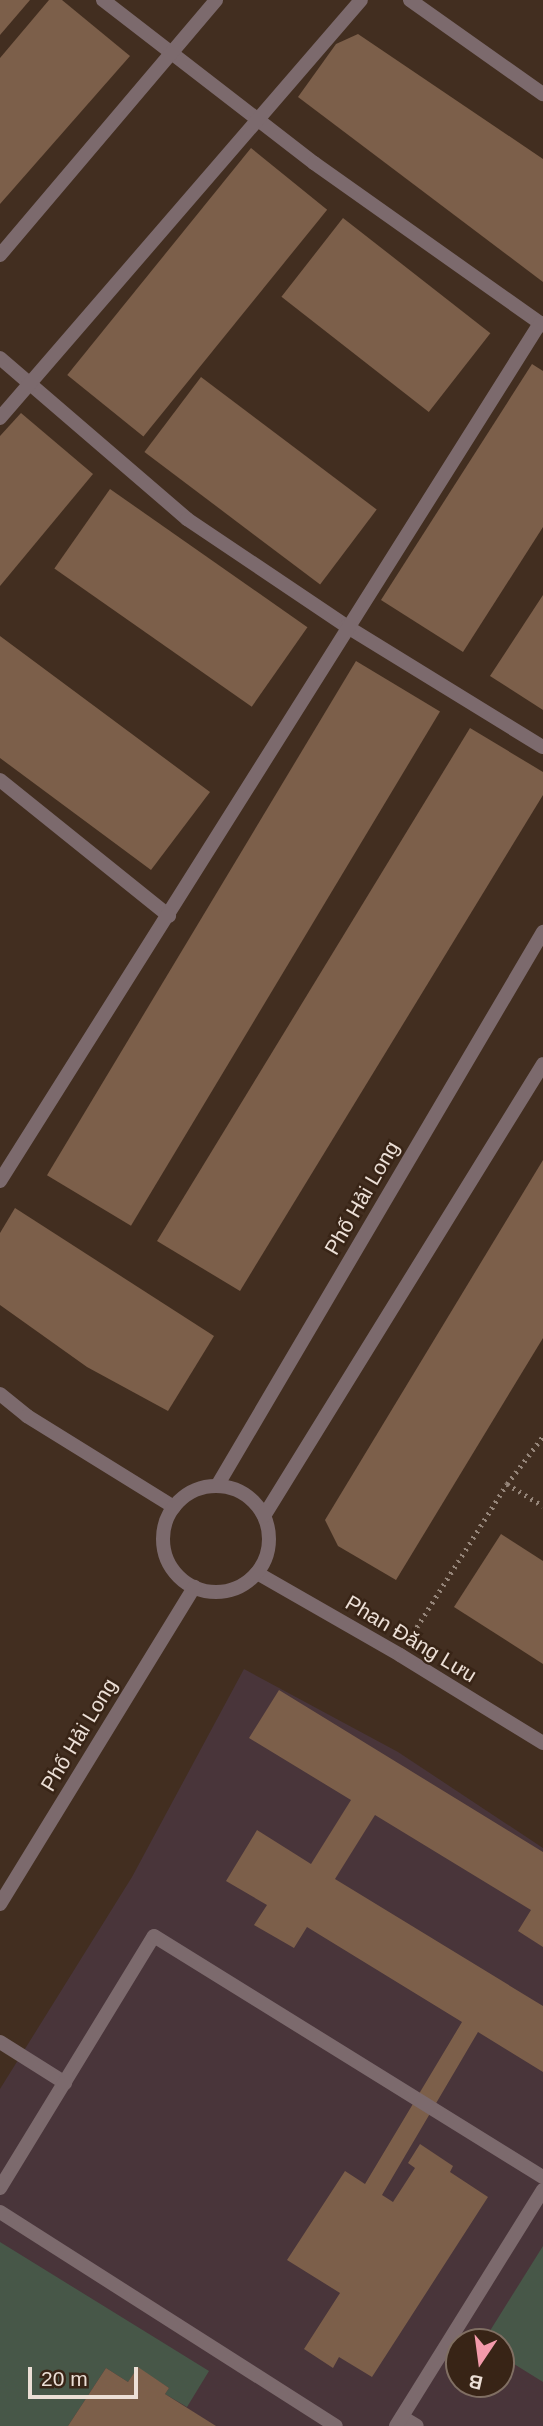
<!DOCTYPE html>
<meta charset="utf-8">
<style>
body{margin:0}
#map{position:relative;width:543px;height:2426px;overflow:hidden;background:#422e20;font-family:Helvetica,sans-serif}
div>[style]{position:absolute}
.education>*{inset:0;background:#49353a}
.green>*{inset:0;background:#475748}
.building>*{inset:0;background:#7c5f4a;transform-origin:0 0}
.path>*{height:4.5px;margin-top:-2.25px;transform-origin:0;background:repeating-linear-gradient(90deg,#958579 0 2px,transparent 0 7px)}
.service>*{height:14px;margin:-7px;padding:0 7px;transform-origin:7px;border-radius:7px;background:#7c6a6d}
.minor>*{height:14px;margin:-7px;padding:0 7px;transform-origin:7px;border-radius:7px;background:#7c6a6d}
.tertiary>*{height:14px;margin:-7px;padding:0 7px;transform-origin:7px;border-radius:7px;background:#7c6a6d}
.tertiary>.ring{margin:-7px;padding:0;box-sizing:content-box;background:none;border:14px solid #7c6a6d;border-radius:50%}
span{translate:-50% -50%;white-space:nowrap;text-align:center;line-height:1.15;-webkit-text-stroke:5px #382416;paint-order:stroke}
.street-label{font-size:21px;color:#ecdfd6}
.north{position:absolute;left:445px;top:2328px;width:70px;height:70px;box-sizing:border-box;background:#382416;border:2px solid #806f63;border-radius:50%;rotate:193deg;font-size:19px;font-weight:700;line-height:28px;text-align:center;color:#ecdfd6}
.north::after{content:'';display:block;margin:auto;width:24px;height:32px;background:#f39aab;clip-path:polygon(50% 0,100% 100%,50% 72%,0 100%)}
.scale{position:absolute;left:28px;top:2367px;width:110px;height:32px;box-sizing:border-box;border:4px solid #ecdfd6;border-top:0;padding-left:9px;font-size:21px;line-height:24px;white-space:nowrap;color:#ecdfd6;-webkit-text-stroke:5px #382416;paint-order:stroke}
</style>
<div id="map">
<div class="education">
<i style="clip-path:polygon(evenodd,244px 1669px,398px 1752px,543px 1848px,543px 2426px,0 2426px,0 2089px,132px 1877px,244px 1669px,459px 2342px,501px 2342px,501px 2384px,459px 2384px,459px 2342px)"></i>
</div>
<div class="green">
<i style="clip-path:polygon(0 2242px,209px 2371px,187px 2407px,165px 2394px,169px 2388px,138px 2368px,128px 2382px,106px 2368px,68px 2426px,0 2426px)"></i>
<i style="clip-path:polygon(543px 2246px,543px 2382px,501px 2356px,501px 2342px,483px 2342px)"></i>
</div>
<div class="building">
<i style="clip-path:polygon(0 0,30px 0,0 35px)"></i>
<i style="clip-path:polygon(49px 0,62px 0,130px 56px,0 204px,0 58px)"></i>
<i style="clip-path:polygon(358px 34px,543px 159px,543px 282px,298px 97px,336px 44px)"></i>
<i style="left:251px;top:148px;width:98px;height:292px;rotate:39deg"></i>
<i style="left:343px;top:218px;width:187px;height:100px;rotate:38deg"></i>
<i style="clip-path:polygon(532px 364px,543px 371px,543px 527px,463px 652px,381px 600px)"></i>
<i style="left:201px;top:377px;width:220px;height:94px;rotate:37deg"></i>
<i style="clip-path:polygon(21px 413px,93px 474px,0 586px,0 436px)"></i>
<i style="left:110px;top:489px;width:241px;height:97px;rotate:35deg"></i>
<i style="clip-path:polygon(543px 595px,543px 710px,490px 676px)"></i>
<i style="clip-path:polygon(0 636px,210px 792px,151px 870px,0 758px)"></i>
<i style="left:356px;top:661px;width:98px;height:600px;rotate:31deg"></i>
<i style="clip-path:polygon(470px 728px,543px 772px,543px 795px,240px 1291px,157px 1241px)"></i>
<i style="clip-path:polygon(543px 1160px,543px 1338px,396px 1580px,338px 1546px,325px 1520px)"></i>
<i style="clip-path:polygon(15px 1208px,214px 1336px,168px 1411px,87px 1367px,0 1305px,0 1233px)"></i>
<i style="clip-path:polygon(501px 1534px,543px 1561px,543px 1664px,454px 1607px)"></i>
<i style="clip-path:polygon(279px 1690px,543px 1852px,543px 1947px,518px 1931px,531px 1910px,375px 1815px,335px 1879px,543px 2006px,543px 2072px,478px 2032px,382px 2195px,393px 2202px,415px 2168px,408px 2163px,420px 2144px,453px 2166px,450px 2172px,488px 2197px,372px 2377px,339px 2357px,333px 2368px,304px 2349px,340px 2293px,287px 2260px,345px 2171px,365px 2184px,462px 2022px,307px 1927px,294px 1948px,254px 1925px,267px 1905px,226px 1881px,257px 1830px,311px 1864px,351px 1800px,249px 1738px)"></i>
<i style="clip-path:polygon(138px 2367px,169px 2388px,165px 2394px,216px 2426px,68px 2426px,106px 2368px,128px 2382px)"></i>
</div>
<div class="path">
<i style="left:507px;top:1484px;width:42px;rotate:31.4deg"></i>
<i style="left:413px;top:1633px;width:176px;rotate:-57.8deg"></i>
<i style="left:507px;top:1484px;width:60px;rotate:-53.1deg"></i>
</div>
<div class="service">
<i style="left:0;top:2042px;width:77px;rotate:32.2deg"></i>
<i style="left:0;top:2188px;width:295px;rotate:-58.6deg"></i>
<i style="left:154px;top:1936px;width:458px;rotate:31.8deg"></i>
<i style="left:0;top:2212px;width:398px;rotate:32.5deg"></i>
<i style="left:402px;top:2417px;width:17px;rotate:31deg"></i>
<i style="left:396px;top:2426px;width:278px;rotate:-58.1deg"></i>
</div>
<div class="minor">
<i style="left:103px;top:0;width:267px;rotate:37.7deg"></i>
<i style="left:314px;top:163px;width:281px;rotate:35.3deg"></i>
<i style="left:410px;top:0;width:163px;rotate:35.3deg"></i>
<i style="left:0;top:255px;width:334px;rotate:-49.7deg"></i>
<i style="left:0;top:358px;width:247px;rotate:40.7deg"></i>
<i style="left:187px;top:519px;width:192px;rotate:33.9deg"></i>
<i style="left:346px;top:626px;width:231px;rotate:31.6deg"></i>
<i style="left:0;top:418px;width:552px;rotate:-49.18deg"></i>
<i style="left:0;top:780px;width:217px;rotate:38.8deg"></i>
<i style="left:0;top:1181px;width:1014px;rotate:-57.81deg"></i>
<i style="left:0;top:1394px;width:35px;rotate:39deg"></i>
<i style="left:27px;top:1416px;width:173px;rotate:31.8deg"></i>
<i style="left:257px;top:1573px;width:165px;rotate:29.8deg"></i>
<i style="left:400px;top:1655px;width:168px;rotate:31.6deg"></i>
</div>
<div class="tertiary">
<i style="left:217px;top:1486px;width:643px;rotate:-59.53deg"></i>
<i class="ring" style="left:163px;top:1486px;width:92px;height:92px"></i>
<i style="left:264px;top:1516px;width:531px;rotate:-58.31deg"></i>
<i style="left:0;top:1904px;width:372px;rotate:-58.5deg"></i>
</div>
<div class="street-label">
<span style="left:362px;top:1198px;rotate:-60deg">Phố Hải Long</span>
<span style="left:411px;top:1639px;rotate:31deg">Phan Đăng Lưu</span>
<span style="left:79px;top:1735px;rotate:-59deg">Phố Hải Long</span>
</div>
<div class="north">B</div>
<div class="scale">20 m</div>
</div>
